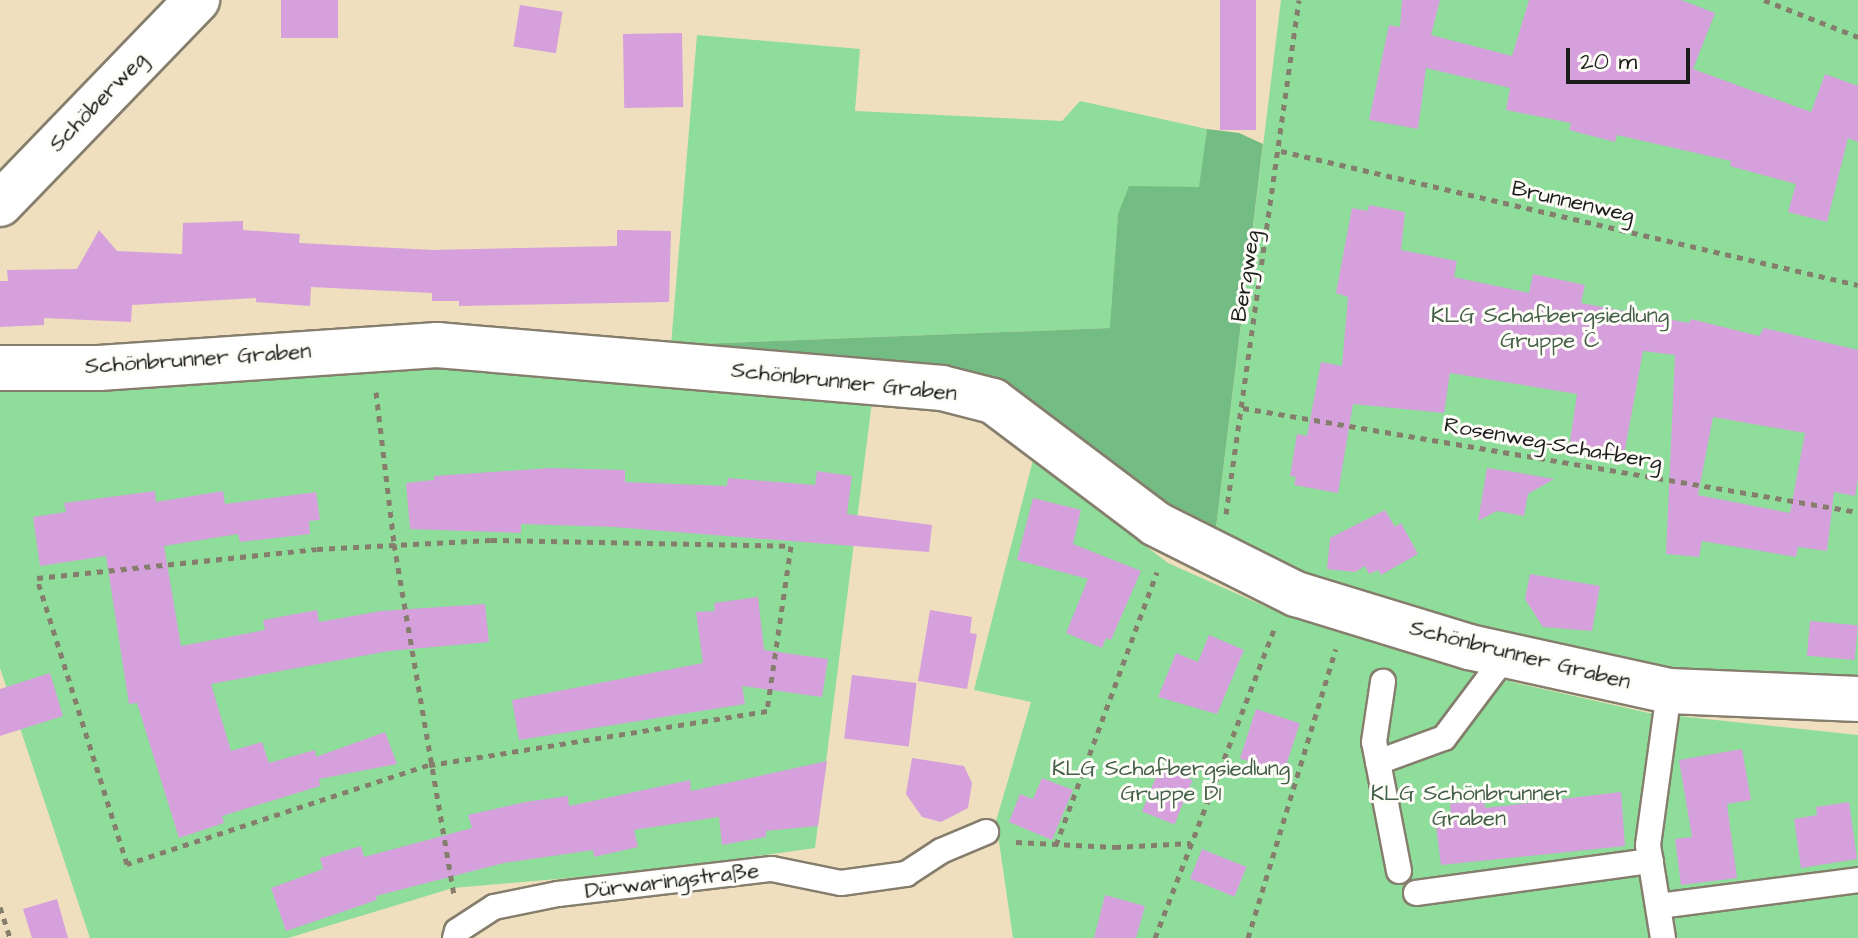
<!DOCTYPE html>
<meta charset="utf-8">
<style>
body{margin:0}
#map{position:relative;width:1858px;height:938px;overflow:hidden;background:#efdfbe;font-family:"Architects Daughter",sans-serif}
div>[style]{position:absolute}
.green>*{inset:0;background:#8fdd9b}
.forest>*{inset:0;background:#73bc83}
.building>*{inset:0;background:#d5a0dc;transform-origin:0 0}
.path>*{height:5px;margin-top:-2.5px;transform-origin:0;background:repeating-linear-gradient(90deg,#867e6d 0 6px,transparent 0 12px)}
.roads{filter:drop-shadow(2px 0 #867e6d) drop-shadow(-2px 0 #867e6d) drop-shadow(0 2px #867e6d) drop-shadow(0 -2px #867e6d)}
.service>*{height:24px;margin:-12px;padding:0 12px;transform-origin:12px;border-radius:12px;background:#fff}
.minor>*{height:44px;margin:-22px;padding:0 22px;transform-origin:22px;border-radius:22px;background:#fff}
span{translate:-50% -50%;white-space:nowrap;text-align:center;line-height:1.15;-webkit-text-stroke:6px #fdfcf7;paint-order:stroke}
.street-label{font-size:22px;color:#1c1c1c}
.park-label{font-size:22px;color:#446048}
.scale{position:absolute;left:1566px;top:48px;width:124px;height:36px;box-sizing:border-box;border:4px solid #1c1c1c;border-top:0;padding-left:10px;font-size:24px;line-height:28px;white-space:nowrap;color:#1c1c1c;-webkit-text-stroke:6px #fdfcf7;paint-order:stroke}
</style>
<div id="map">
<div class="green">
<i style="clip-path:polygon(1281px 0,1858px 0,1858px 681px,1670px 670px,1512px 639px,1330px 584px,1215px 536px)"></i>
<i style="clip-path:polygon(697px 35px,860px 49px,855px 111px,1062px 121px,1080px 101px,1207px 129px,1200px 188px,1118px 214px,1111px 328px,671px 345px)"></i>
<i style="clip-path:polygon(539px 363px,872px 402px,815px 848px,650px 871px,453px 888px,288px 938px,90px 938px,0 668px,0 389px,146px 388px,374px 366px)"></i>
<i style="clip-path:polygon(1033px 460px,1168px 563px,1271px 609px,1516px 683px,1649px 713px,1858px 735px,1858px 938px,1013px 938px,996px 821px,1031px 702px,974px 690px)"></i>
</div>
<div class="forest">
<i style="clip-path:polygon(1207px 129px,1239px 133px,1263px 144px,1215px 536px,1173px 512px,1005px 382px,671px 345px,1110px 328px,1118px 214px,1129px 186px,1199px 187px)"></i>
</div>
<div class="building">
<i style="left:281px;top:0;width:57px;height:38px"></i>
<i style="left:1220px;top:0;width:36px;height:130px"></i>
<i style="clip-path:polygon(1402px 0,1440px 0,1431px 35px,1512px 56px,1529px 0,1681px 0,1715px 13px,1693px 69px,1811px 112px,1825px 74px,1858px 86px,1858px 142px,1848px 138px,1827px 222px,1788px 212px,1796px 184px,1730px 166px,1731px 161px,1617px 135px,1615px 142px,1569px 130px,1571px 123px,1506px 110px,1510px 88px,1426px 68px,1418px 129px,1369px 120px,1389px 25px,1400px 27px)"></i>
<i style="left:520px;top:5px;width:43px;height:42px;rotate:9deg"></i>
<i style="left:682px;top:33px;width:74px;height:59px;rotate:89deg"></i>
<i style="clip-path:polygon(evenodd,1369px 205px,1405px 212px,1401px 250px,1457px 261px,1454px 277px,1529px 293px,1533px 274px,1585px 285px,1581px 303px,1689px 323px,1691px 319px,1759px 336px,1764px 328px,1858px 350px,1858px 478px,1855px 496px,1834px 492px,1827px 551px,1798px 547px,1796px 557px,1702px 541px,1699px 557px,1666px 554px,1675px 355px,1643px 351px,1624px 455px,1569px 448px,1577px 394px,1450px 373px,1444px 413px,1353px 404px,1338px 493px,1294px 485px,1296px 477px,1290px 476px,1297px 434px,1307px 436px,1321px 362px,1342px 366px,1348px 297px,1336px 293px,1352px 208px,1368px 211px,1369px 205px,1713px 417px,1805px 433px,1790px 513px,1698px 495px,1713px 417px)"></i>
<i style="clip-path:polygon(243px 221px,243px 230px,300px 234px,299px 243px,432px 250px,617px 246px,617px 230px,671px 231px,669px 302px,459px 306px,459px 301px,432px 301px,432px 293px,311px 287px,310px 306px,256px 302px,256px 298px,132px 305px,131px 322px,44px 318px,44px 325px,0 327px,0 281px,8px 281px,7px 270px,77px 269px,99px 230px,117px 251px,182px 254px,183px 223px)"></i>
<i style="clip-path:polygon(550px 468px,625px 470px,625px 482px,727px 486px,728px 478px,815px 485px,817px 471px,852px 476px,847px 514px,932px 525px,929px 552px,613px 527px,521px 524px,521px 533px,410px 529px,406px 483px,434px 480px,434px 476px)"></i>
<i style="clip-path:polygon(1487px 468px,1509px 471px,1554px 479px,1528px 494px,1524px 516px,1497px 511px,1478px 521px)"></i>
<i style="clip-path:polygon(155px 491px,156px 502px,223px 491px,225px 504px,316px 492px,320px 520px,309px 521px,310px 534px,240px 542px,238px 534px,164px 546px,181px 646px,265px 630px,263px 620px,317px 610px,319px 622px,381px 611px,485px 604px,489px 642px,389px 651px,211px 684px,231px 751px,262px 742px,269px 763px,315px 750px,316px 757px,385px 732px,397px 764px,319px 779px,320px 786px,222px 816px,224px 823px,179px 838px,137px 703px,129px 704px,106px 556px,40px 566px,33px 517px,66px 512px,64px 503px)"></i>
<i style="clip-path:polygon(1033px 498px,1081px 510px,1073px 544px,1141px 571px,1111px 640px,1106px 638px,1102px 648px,1066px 633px,1088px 579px,1017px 560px)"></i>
<i style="clip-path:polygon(1385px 510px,1395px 527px,1401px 523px,1418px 554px,1381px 575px,1378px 570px,1369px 574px,1365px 566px,1355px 572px,1327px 569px,1330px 538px)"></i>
<i style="clip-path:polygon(1530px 574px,1600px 586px,1592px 631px,1543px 627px,1525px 599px)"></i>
<i style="clip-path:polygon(758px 597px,764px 650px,828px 659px,822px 697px,742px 686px,745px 704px,519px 740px,512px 700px,703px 663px,696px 612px,715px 611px,714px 603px)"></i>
<i style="clip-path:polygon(930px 610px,972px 617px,970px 633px,977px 634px,967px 689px,918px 681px)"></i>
<i style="left:1810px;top:621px;width:48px;height:35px;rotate:5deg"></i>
<i style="clip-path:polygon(1209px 635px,1244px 650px,1217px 714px,1158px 697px,1176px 653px,1198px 662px)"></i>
<i style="clip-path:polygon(50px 673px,63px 716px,0 736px,0 689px)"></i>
<i style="left:852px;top:675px;width:65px;height:64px;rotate:7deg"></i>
<i style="left:1256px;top:709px;width:46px;height:52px;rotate:18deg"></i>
<i style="clip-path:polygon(1742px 749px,1751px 800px,1727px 804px,1737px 878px,1681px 885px,1675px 839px,1692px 837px,1679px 760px)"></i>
<i style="clip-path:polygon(912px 758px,964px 766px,972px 783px,968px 808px,941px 822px,922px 817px,906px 794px)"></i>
<i style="clip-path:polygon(827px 761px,818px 826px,766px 831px,766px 837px,722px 845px,719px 817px,634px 830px,638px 847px,594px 857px,593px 850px,504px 863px,376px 896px,377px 900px,286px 931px,271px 888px,323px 869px,320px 858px,361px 846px,364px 857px,472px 828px,468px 815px,525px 802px,568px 796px,569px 806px,690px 780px,691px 791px)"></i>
<i style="left:1160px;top:767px;width:35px;height:48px;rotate:22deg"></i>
<i style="clip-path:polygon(1042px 778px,1073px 790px,1052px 840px,1009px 822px,1020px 794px,1033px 799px)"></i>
<i style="clip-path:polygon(1621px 792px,1625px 846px,1441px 865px,1436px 826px,1452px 824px,1450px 804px,1484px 799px,1485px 808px)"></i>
<i style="clip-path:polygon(1849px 802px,1857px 859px,1801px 868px,1794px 819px,1817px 815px,1816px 807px)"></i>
<i style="left:1202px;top:849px;width:48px;height:32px;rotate:22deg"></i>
<i style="clip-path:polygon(1105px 895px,1145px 906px,1136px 938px,1094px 938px)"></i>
<i style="clip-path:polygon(57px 899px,68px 938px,32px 938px,23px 909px)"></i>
</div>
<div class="path">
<i style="left:1764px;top:0;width:101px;rotate:21.5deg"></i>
<i style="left:1281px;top:151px;width:592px;rotate:13.07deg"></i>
<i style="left:376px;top:392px;width:153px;rotate:83.2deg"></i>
<i style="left:394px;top:544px;width:357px;rotate:80.3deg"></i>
<i style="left:1243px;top:408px;width:624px;rotate:9.6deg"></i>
<i style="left:1226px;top:514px;width:519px;rotate:-81.92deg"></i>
<i style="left:491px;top:540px;width:300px;rotate:1.1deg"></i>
<i style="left:791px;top:546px;width:167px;rotate:98.3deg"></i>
<i style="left:767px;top:711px;width:343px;rotate:170.9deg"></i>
<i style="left:428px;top:765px;width:317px;rotate:161.8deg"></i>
<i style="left:127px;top:864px;width:300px;rotate:-107.5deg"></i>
<i style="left:37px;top:578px;width:281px;rotate:-5.9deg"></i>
<i style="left:317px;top:549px;width:174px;rotate:-3deg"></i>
<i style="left:1016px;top:842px;width:99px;rotate:2.9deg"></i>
<i style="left:1115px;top:847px;width:76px;rotate:-3deg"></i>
<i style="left:1056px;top:845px;width:291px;rotate:-69.7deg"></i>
<i style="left:0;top:907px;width:33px;rotate:72deg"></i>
<i style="left:1155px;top:938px;width:330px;rotate:-68.9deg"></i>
<i style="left:1248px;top:938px;width:302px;rotate:-73.1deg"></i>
</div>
<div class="roads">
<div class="service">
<i style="left:1378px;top:762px;width:20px;rotate:-101deg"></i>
<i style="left:1374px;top:742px;width:61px;rotate:-81.5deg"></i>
<i style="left:1399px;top:871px;width:111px;rotate:-100.9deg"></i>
<i style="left:1378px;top:762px;width:70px;rotate:-20deg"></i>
<i style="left:1444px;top:738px;width:105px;rotate:-53.1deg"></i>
<i style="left:1416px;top:893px;width:237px;rotate:-7.8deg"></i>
<i style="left:1659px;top:906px;width:201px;rotate:-7.4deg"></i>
<i style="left:455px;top:938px;width:7px;rotate:-74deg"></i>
<i style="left:457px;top:931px;width:44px;rotate:-33deg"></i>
<i style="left:494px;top:907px;width:65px;rotate:-11.5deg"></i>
<i style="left:558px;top:894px;width:215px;rotate:-6.7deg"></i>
<i style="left:772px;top:869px;width:70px;rotate:11.5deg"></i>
<i style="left:841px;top:883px;width:66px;rotate:-7.9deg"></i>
<i style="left:906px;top:874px;width:42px;rotate:-33.3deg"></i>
<i style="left:941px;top:851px;width:49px;rotate:-22.9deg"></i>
<i style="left:1663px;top:938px;width:94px;rotate:-99.2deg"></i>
<i style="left:1648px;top:845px;width:155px;rotate:-82.2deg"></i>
</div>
<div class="minor">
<i style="left:0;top:204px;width:284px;rotate:-46deg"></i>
<i style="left:0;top:368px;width:99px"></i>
<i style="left:99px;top:368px;width:339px;rotate:-3.9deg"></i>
<i style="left:437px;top:345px;width:507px;rotate:4.87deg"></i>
<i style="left:942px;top:388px;width:53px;rotate:14.3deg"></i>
<i style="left:993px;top:401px;width:204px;rotate:37deg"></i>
<i style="left:1156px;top:524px;width:157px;rotate:26.6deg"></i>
<i style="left:1296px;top:594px;width:181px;rotate:17deg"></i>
<i style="left:1469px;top:647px;width:205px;rotate:12.4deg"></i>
<i style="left:1669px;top:691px;width:189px;rotate:2.4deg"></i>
</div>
</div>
<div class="street-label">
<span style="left:98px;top:102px;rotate:-46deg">Schöberweg</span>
<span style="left:1573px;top:202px;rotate:13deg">Brunnenweg</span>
<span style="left:1246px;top:276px;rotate:-81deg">Bergweg</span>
<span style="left:198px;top:359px;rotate:-4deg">Schönbrunner Graben</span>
<span style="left:844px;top:382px;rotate:6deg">Schönbrunner Graben</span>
<span style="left:1553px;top:444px;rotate:10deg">Rosenweg-Schafberg</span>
<span style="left:1520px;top:655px;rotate:14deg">Schönbrunner Graben</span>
<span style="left:672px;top:881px;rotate:-7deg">Dürwaringstraße</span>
</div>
<div class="park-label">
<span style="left:1550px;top:328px">KLG Schafbergsiedlung<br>Gruppe C</span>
<span style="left:1171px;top:781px">KLG Schafbergsiedlung<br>Gruppe D1</span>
<span style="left:1469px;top:806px">KLG Schönbrunner<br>Graben</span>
</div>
<div class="scale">20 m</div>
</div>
